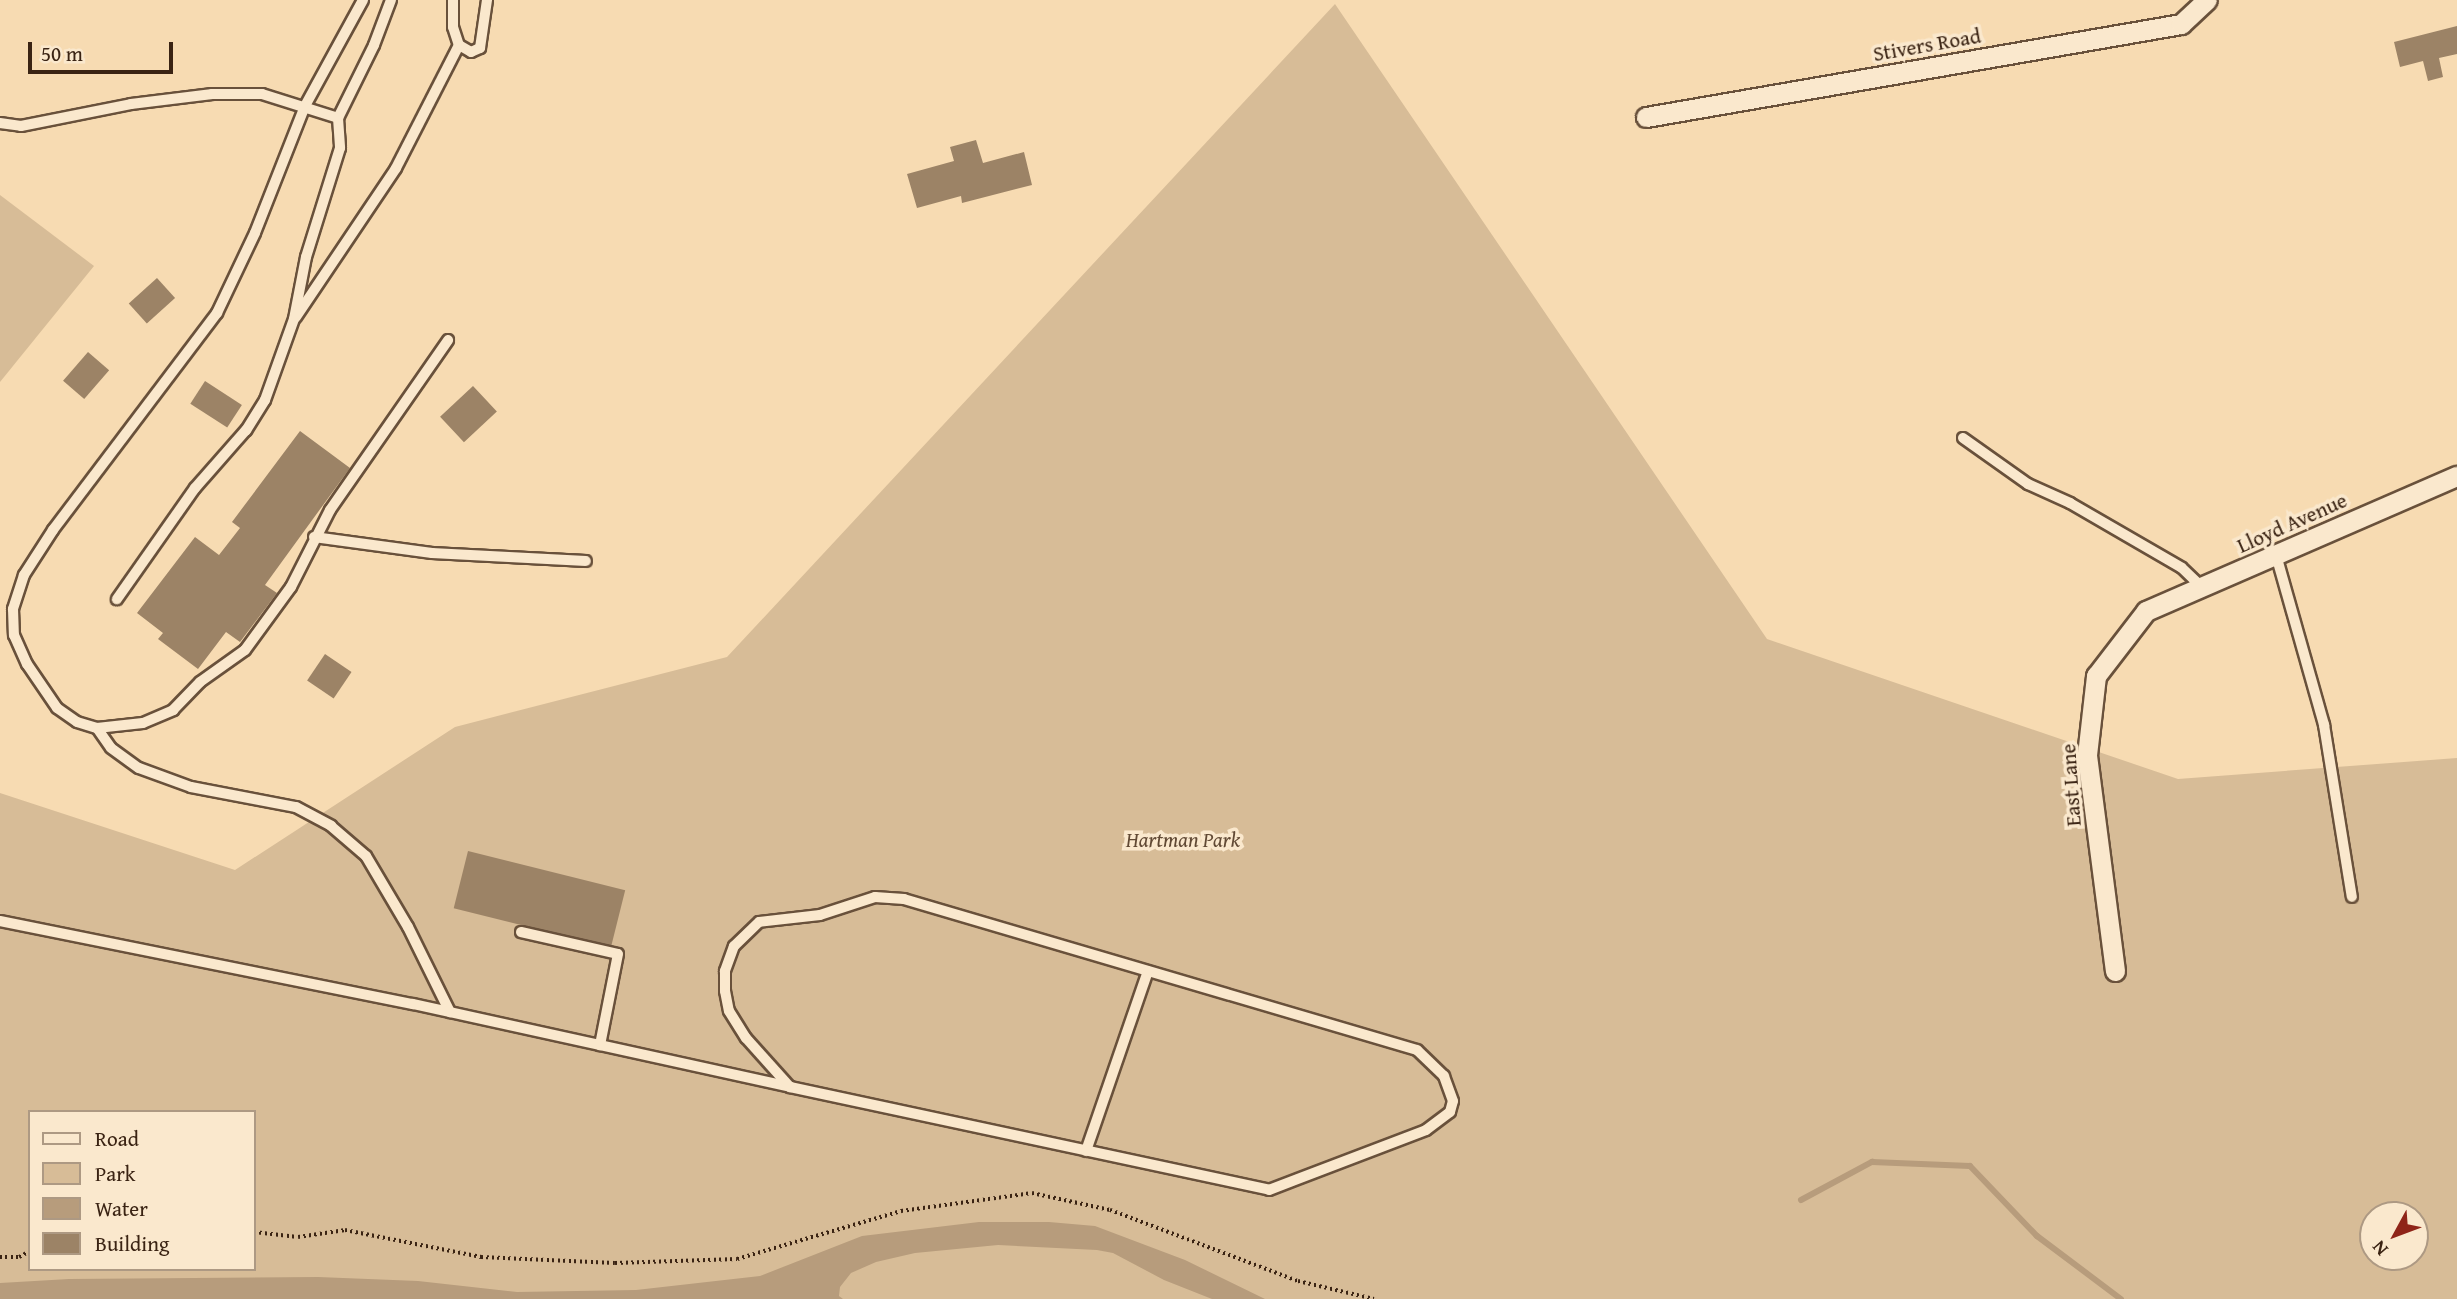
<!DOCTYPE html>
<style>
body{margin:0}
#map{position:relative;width:2457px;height:1299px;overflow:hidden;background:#f7dbb2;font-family:"Gentium Book Plus",serif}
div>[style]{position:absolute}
.green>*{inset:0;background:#d7bc97}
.water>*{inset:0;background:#b79c7c}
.stream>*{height:6px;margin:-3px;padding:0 3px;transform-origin:3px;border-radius:3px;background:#b79c7c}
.building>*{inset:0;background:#9c8366;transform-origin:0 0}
.path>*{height:3.5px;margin-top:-1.75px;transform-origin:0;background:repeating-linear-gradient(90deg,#3a2313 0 2px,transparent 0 5.5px)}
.roads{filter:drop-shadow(2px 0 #69513b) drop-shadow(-2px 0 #69513b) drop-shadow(0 2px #69513b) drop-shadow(0 -2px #69513b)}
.lane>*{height:10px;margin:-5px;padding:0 5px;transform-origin:5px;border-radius:5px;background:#fae8cd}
.street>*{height:19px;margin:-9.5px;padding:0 9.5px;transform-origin:9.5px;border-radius:9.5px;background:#fae8cd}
span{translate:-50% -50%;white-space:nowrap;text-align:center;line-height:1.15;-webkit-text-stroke:7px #fae8cd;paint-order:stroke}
.street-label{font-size:21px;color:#3a2313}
.park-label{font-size:21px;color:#614934;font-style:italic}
.legend{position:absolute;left:28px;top:1110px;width:228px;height:161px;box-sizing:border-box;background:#fae8cd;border:2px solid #ad9983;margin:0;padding:9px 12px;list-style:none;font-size:21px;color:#3a2313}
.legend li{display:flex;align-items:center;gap:14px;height:35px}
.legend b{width:35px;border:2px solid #ad9983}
.north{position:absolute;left:2359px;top:1201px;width:70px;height:70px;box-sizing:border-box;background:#fae8cd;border:2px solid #ad9983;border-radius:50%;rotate:229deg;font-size:19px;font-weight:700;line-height:28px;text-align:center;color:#3a2313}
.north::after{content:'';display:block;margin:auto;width:24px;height:32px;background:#8f2418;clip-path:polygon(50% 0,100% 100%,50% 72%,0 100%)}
.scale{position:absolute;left:28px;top:42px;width:145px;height:32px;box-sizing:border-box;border:4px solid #3a2313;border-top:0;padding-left:9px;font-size:21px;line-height:24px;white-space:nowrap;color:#3a2313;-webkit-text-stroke:5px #fae8cd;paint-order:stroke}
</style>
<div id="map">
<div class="green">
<i style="clip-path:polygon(evenodd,1335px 4px,1767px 639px,2178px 779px,2457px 758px,2457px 1299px,0 1299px,0 793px,235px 870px,455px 727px,727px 657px,1335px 4px,30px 1112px,254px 1112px,254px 1269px,30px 1269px,30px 1112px,1335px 4px,2373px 1215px,2415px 1215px,2415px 1257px,2373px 1257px,2373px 1215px)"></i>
<i style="clip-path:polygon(0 195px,94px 266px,0 382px)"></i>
</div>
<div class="water">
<i style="clip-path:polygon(979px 1222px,1049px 1222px,1095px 1226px,1185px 1260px,1265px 1299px,1212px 1299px,1164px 1280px,1113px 1253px,1097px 1250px,998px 1245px,915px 1253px,876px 1262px,851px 1273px,840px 1287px,839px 1296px,843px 1299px,0 1299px,0 1283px,69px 1279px,318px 1277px,418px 1281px,517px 1292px,636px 1290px,760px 1276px,862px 1236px)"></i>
</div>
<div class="stream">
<i style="left:1801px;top:1200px;width:81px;rotate:-28.2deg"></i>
<i style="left:1872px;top:1162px;width:98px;rotate:2.3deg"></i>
<i style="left:1970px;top:1166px;width:97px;rotate:46.3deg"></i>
<i style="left:2037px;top:1236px;width:105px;rotate:36.9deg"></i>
</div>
<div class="building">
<i style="clip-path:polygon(2457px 26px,2457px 54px,2439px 58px,2443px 77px,2428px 81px,2423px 61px,2400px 67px,2394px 42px)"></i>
<i style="clip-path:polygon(976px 140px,983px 163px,1024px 152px,1032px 185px,962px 203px,961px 196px,917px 208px,907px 174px,954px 161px,950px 147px)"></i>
<i style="left:157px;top:278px;width:27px;height:38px;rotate:48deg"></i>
<i style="left:88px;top:352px;width:28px;height:38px;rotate:41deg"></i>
<i style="left:205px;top:381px;width:44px;height:27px;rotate:33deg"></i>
<i style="left:473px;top:386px;width:35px;height:45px;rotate:47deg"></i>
<i style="clip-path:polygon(300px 431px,350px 468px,265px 585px,277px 593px,240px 642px,226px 632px,198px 669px,158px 639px,163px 633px,137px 613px,195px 537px,219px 555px,240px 528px,232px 522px)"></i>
<i style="left:325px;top:654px;width:32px;height:32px;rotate:34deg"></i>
<i style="left:468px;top:851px;width:162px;height:59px;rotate:14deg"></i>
</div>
<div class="path">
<i style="left:254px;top:1232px;width:44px;rotate:6.5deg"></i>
<i style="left:298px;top:1237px;width:48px;rotate:-8.5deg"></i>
<i style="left:345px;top:1230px;width:139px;rotate:11.2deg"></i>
<i style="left:481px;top:1257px;width:134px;rotate:2.6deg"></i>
<i style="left:615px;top:1263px;width:122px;rotate:-1.9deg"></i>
<i style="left:737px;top:1259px;width:171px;rotate:-16.3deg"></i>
<i style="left:901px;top:1211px;width:132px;rotate:-7.8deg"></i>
<i style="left:1032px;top:1193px;width:80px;rotate:12.3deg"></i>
<i style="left:1110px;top:1210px;width:201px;rotate:20.7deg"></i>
<i style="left:1298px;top:1281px;width:78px;rotate:13.3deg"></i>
<i style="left:0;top:1257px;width:19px"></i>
<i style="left:19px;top:1257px;width:13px;rotate:-29deg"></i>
</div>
<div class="roads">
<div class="lane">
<i style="left:363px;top:0;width:121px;rotate:118.7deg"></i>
<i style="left:305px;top:106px;width:136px;rotate:111.5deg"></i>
<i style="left:255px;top:233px;width:89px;rotate:115.4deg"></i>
<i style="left:217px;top:313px;width:272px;rotate:127.1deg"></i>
<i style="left:53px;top:530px;width:54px;rotate:122.8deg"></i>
<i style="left:24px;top:575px;width:36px;rotate:108deg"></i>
<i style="left:13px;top:609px;width:26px;rotate:88deg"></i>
<i style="left:14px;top:635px;width:32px;rotate:66deg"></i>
<i style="left:27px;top:664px;width:53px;rotate:55.7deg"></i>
<i style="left:57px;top:708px;width:24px;rotate:35deg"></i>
<i style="left:77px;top:722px;width:21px;rotate:17deg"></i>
<i style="left:97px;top:728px;width:46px;rotate:-6.2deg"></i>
<i style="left:143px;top:723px;width:33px;rotate:-23deg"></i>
<i style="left:173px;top:710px;width:39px;rotate:-46deg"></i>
<i style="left:200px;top:682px;width:55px;rotate:-35.4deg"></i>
<i style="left:245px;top:650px;width:78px;rotate:-53.9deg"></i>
<i style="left:291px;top:587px;width:86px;rotate:-63.1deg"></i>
<i style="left:330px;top:510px;width:207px;rotate:-55.2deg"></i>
<i style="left:453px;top:0;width:27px;rotate:90deg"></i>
<i style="left:453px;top:27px;width:19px;rotate:72deg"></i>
<i style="left:459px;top:45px;width:14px;rotate:30deg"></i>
<i style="left:471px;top:52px;width:10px;rotate:-24deg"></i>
<i style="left:480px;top:48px;width:49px;rotate:-81.7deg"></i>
<i style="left:338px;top:118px;width:81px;rotate:-63.7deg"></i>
<i style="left:374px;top:45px;width:48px;rotate:-69.3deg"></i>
<i style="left:0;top:123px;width:21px;rotate:8deg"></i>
<i style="left:21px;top:126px;width:112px;rotate:-11.3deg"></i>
<i style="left:131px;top:104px;width:82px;rotate:-7deg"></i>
<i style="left:212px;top:94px;width:50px"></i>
<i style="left:262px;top:94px;width:80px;rotate:17.5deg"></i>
<i style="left:338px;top:118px;width:30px;rotate:86deg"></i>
<i style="left:340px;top:148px;width:114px;rotate:107.3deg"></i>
<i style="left:306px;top:257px;width:63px;rotate:101deg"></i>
<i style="left:294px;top:319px;width:86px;rotate:109.7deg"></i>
<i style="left:265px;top:400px;width:36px;rotate:122deg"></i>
<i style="left:246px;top:430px;width:77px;rotate:131.3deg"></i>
<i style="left:195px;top:488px;width:136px;rotate:125.1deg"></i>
<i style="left:296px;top:317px;width:179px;rotate:-56.1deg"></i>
<i style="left:396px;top:168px;width:138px;rotate:-62.9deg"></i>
<i style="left:1963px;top:438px;width:80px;rotate:35.3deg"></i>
<i style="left:2028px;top:484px;width:46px;rotate:24.3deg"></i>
<i style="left:2070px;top:503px;width:129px;rotate:30.1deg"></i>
<i style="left:2182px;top:568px;width:28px;rotate:44deg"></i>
<i style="left:314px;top:537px;width:119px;rotate:7.7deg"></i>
<i style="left:432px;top:553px;width:154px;rotate:3deg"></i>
<i style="left:2276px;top:555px;width:177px;rotate:74.2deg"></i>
<i style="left:2324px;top:725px;width:174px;rotate:80.8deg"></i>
<i style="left:97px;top:728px;width:24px;rotate:55deg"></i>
<i style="left:111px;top:748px;width:34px;rotate:36deg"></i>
<i style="left:139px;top:768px;width:55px;rotate:20.1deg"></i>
<i style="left:191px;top:787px;width:107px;rotate:10.8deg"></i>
<i style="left:296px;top:807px;width:40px;rotate:28deg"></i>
<i style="left:331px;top:826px;width:46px;rotate:40.6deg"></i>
<i style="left:366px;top:856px;width:82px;rotate:59.4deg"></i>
<i style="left:408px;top:927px;width:95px;rotate:63.7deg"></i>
<i style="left:0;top:921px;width:421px;rotate:11.4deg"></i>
<i style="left:413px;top:1004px;width:386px;rotate:12.4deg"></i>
<i style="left:790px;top:1087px;width:490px;rotate:12.1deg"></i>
<i style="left:1269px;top:1190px;width:168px;rotate:-20.9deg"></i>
<i style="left:1426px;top:1130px;width:30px;rotate:-37deg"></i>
<i style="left:1450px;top:1112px;width:11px;rotate:-75deg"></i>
<i style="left:1453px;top:1101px;width:27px;rotate:-110deg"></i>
<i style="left:1444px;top:1076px;width:37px;rotate:-136deg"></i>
<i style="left:1417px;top:1050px;width:535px;rotate:-163.6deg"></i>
<i style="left:904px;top:899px;width:29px;rotate:-176deg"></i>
<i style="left:875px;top:897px;width:58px;rotate:161.9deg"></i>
<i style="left:820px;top:915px;width:61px;rotate:173.5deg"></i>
<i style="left:759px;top:922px;width:35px;rotate:136deg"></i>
<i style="left:734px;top:946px;width:27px;rotate:110deg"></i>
<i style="left:725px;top:971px;width:20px;rotate:90deg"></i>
<i style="left:725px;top:991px;width:20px;rotate:79deg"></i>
<i style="left:729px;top:1011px;width:32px;rotate:58deg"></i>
<i style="left:746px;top:1038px;width:66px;rotate:48.1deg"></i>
<i style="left:521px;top:932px;width:99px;rotate:12.8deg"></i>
<i style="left:618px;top:954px;width:93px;rotate:101.2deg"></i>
<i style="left:1086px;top:1151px;width:190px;rotate:-71deg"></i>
</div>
<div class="street">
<i style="left:1646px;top:117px;width:543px;rotate:-9.86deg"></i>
<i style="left:2181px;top:24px;width:35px;rotate:-43deg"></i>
<i style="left:2115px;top:971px;width:218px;rotate:-97.4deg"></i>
<i style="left:2087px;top:755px;width:80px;rotate:-83.5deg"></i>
<i style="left:2096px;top:676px;width:82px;rotate:-52.4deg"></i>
<i style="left:2146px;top:611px;width:339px;rotate:-23.5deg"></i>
</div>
</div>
<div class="street-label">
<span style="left:1927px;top:45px;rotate:-10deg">Stivers Road</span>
<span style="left:2292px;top:523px;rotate:-24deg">Lloyd Avenue</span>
<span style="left:2071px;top:785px;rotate:-94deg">East Lane</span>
</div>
<div class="park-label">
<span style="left:1183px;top:840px">Hartman Park</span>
</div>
<ul class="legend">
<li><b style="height:9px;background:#fae8cd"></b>Road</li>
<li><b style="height:19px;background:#d7bc97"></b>Park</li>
<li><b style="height:19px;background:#b79c7c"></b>Water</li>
<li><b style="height:19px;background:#9c8366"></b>Building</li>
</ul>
<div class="north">N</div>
<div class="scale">50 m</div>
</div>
